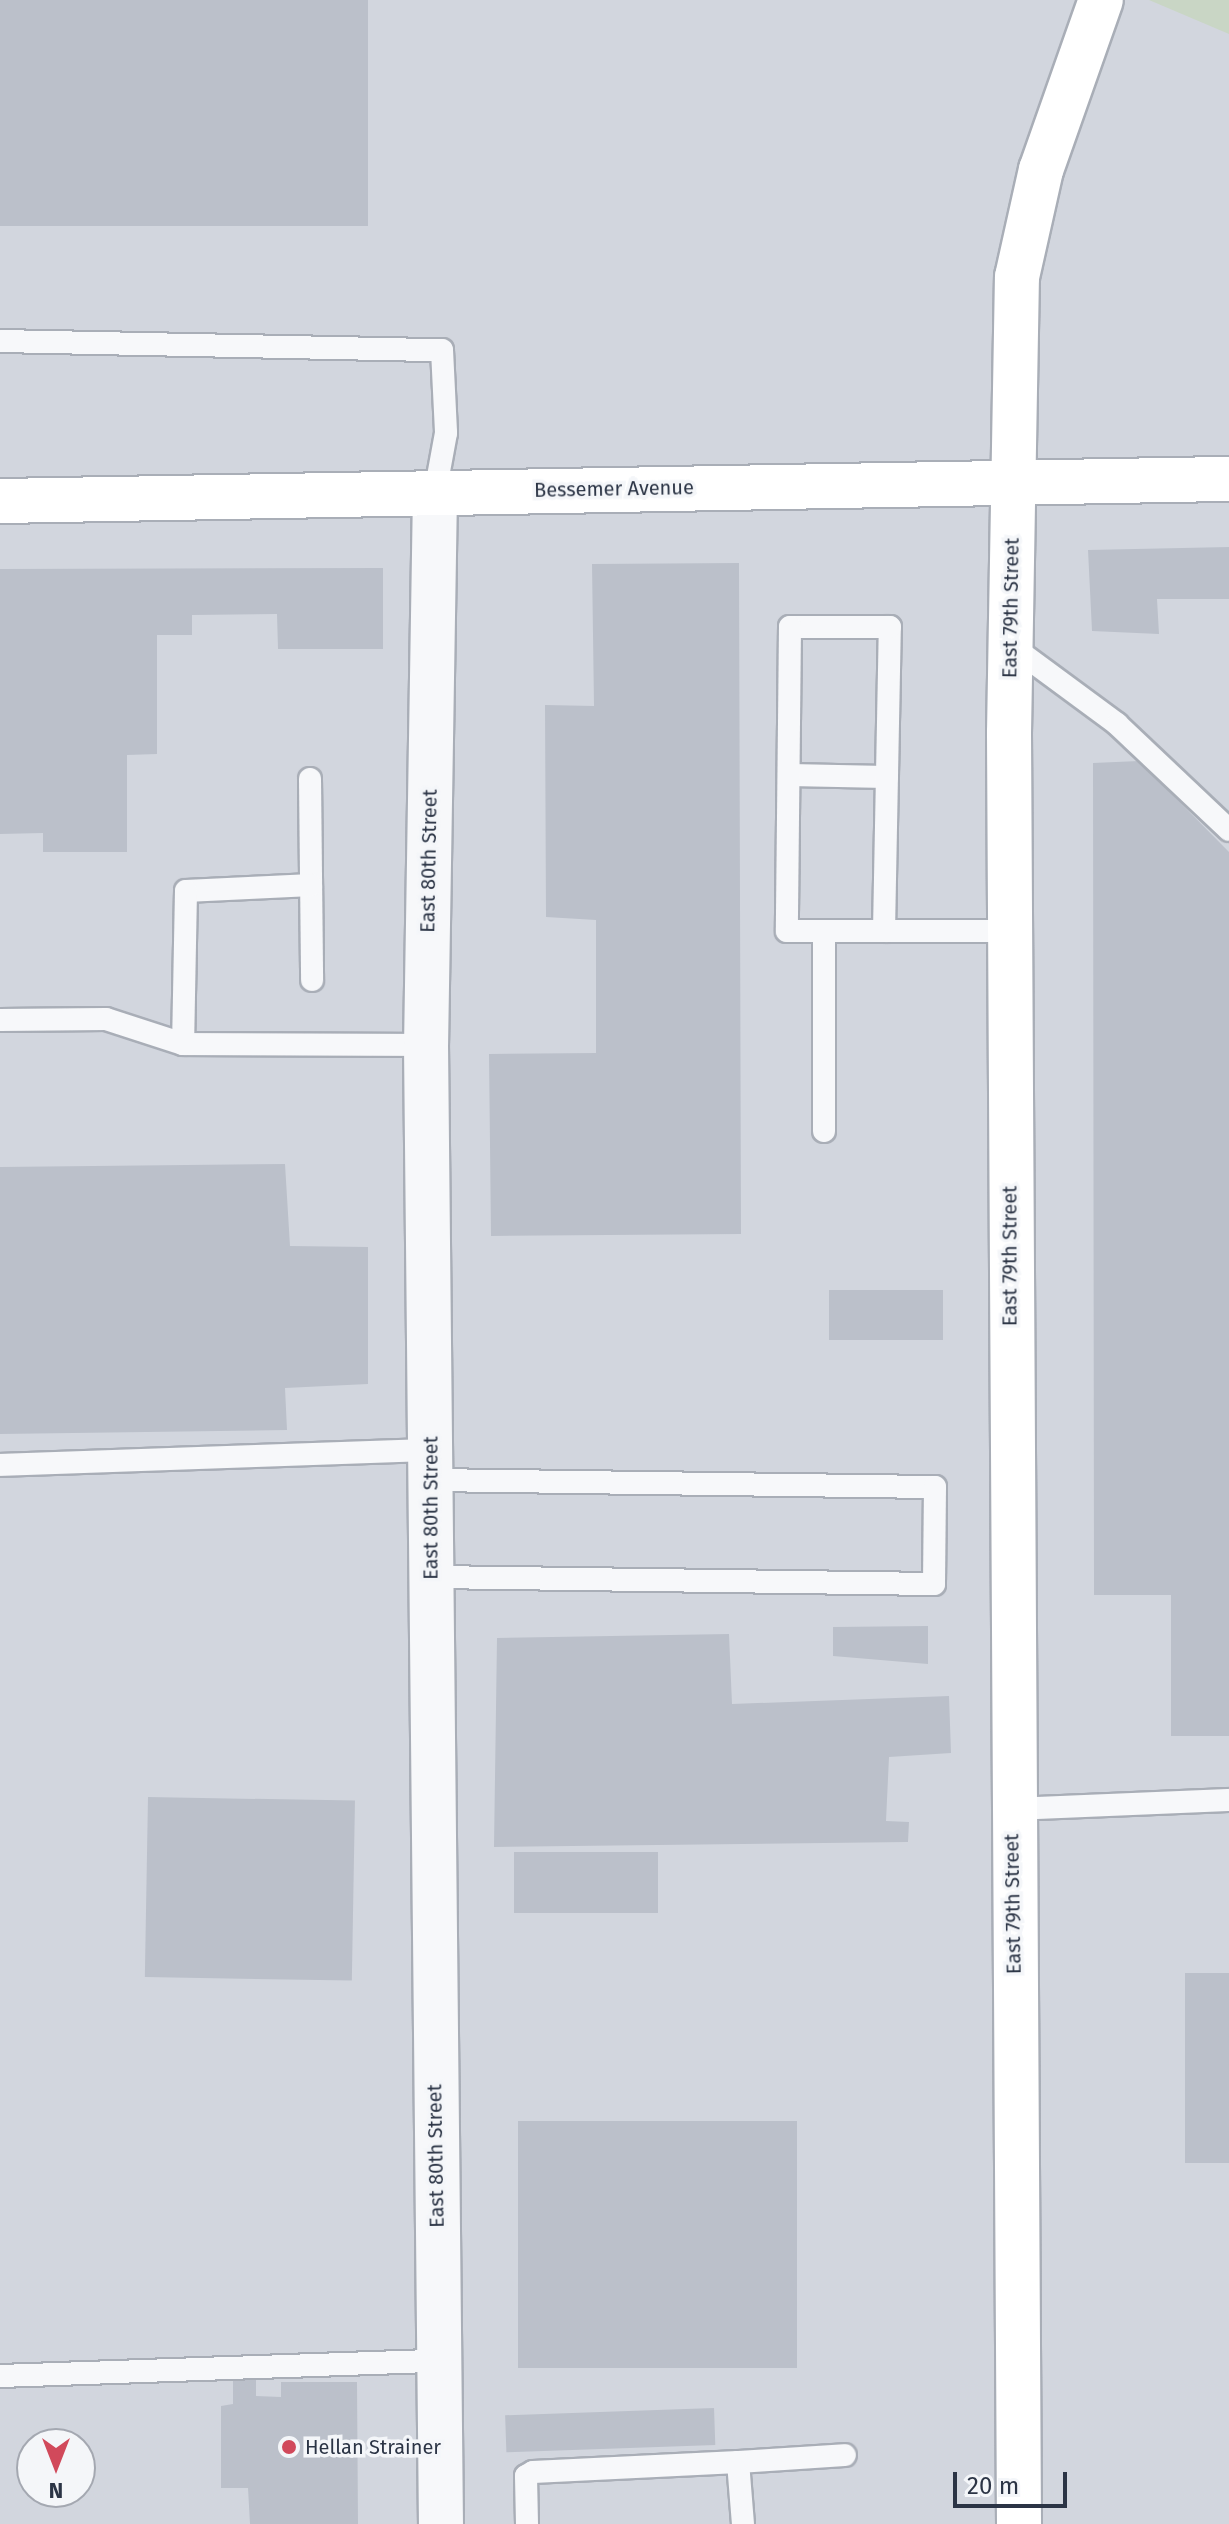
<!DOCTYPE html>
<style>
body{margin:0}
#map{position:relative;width:1229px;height:2524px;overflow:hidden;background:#e4e7ec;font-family:"Fira Sans",sans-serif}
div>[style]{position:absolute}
.built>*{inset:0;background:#d2d6de}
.green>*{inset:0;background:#c9d6c5}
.building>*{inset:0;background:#bbc0ca;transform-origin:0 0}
.roads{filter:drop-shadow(2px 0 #a9aeb7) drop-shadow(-2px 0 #a9aeb7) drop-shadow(0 2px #a9aeb7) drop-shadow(0 -2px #a9aeb7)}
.lane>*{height:22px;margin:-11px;padding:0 11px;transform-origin:11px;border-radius:11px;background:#f7f8fa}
.street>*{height:44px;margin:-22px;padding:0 22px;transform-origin:22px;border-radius:22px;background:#f7f8fa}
.secondary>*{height:44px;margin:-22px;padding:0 22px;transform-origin:22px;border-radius:22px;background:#fff}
.dots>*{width:22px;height:22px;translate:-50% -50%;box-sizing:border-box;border:4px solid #f4f6f9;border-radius:50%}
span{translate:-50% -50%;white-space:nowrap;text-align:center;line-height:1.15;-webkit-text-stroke:7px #f4f6f9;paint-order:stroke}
.street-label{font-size:20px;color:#2b3445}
.poi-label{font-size:20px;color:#2b3445}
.left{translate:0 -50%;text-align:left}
.north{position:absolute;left:16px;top:2428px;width:80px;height:80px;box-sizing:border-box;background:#f4f6f9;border:2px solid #a4a8b1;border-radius:50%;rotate:180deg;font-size:22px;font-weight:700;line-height:32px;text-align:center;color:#2b3445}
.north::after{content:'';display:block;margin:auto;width:28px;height:36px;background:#d1495b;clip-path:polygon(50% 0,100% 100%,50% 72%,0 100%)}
.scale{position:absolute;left:953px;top:2472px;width:114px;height:36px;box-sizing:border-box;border:4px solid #2b3445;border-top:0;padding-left:10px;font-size:24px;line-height:28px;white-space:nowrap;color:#2b3445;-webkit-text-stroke:6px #f4f6f9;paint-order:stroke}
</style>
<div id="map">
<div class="built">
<i style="clip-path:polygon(evenodd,0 0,1196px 0,1229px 14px,1229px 2524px,0 2524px,0 0,32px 2444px,80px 2444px,80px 2492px,32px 2492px,32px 2444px)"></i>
</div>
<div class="green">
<i style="clip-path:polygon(1149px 0,1229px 0,1229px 34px)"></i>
</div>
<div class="building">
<i style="left:0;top:0;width:368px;height:226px"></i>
<i style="clip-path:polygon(1229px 547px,1229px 599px,1157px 599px,1159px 634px,1092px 631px,1088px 550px)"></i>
<i style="clip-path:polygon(739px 563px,741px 1234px,491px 1236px,489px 1054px,596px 1053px,596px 920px,546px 917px,545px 705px,594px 706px,592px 564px)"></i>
<i style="clip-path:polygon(383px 568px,383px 649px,278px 649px,277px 614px,192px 615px,192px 635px,157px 635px,157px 754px,127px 755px,127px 852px,43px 852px,43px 833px,0 834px,0 569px)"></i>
<i style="clip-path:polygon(1139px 761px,1229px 852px,1229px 1736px,1171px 1736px,1171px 1595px,1094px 1595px,1093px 763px)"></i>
<i style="clip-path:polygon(285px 1164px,290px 1246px,368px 1247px,368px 1384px,285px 1388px,287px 1430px,0 1434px,0 1167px)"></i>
<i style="left:829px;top:1290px;width:114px;height:50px"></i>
<i style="clip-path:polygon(928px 1626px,928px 1664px,833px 1656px,833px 1627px)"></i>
<i style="clip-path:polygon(729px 1634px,732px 1704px,949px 1696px,951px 1753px,889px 1757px,886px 1821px,909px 1822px,908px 1842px,494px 1847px,497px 1638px)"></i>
<i style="left:148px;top:1797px;width:207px;height:180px;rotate:1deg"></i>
<i style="left:658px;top:1852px;width:61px;height:144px;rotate:90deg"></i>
<i style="left:1229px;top:1973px;width:190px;height:44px;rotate:90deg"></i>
<i style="left:518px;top:2121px;width:279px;height:247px"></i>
<i style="clip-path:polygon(233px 2379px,256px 2379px,256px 2396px,281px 2397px,281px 2382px,357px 2382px,358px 2524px,250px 2524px,248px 2488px,221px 2488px,221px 2406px,233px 2404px)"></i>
<i style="left:714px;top:2408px;width:37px;height:209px;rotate:88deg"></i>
</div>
<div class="roads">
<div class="lane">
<i style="left:0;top:341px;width:442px;rotate:1.2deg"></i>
<i style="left:442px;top:350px;width:83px;rotate:87.2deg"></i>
<i style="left:446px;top:433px;width:61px;rotate:100.4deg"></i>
<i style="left:1010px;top:645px;width:133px;rotate:36.4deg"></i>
<i style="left:1117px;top:724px;width:154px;rotate:43.4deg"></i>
<i style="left:789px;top:775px;width:98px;rotate:1.2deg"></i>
<i style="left:310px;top:779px;width:201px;rotate:89.4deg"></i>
<i style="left:311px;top:885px;width:125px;rotate:177.3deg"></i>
<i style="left:186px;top:891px;width:153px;rotate:91.1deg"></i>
<i style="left:183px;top:1044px;width:243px;rotate:0.2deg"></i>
<i style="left:824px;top:931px;width:200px;rotate:90deg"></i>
<i style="left:884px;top:931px;width:304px;rotate:-88.9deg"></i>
<i style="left:890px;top:627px;width:100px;rotate:180deg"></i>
<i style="left:790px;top:627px;width:304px;rotate:90.6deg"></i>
<i style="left:787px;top:931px;width:222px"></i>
<i style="left:0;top:1020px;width:106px;rotate:-0.5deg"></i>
<i style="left:106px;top:1019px;width:81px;rotate:18deg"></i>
<i style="left:0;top:1465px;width:431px;rotate:-2deg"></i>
<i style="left:431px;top:1480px;width:504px;rotate:0.8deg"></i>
<i style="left:935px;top:1487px;width:97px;rotate:90.6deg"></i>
<i style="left:934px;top:1584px;width:503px;rotate:-179.2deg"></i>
<i style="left:1012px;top:1809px;width:217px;rotate:-2.4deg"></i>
<i style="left:0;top:2376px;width:439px;rotate:-2deg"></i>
<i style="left:738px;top:2462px;width:107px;rotate:-3.7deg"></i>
<i style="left:527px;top:2524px;width:48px;rotate:-91.2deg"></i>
<i style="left:526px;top:2476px;width:8px;rotate:-30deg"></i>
<i style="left:533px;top:2472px;width:205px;rotate:-2.8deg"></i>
<i style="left:738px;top:2462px;width:62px;rotate:85.4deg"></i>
</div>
<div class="street">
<i style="left:435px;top:493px;width:552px;rotate:90.93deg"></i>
<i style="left:426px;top:1045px;width:1479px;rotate:89.42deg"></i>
</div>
<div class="secondary">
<i style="left:0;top:501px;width:1229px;rotate:-1.03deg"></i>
<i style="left:1019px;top:2524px;width:1791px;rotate:-90.32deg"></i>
<i style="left:1009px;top:733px;width:456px;rotate:-89deg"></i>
<i style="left:1017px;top:277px;width:110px;rotate:-77.4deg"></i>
<i style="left:1041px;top:170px;width:180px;rotate:-70.6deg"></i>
</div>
</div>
<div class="dots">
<i style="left:289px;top:2447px;background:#d1495b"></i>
</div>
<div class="street-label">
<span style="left:614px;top:489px;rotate:-1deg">Bessemer Avenue</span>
<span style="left:1011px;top:608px;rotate:-89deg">East 79th Street</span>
<span style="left:429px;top:861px;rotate:-89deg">East 80th Street</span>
<span style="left:1010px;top:1256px;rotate:-90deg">East 79th Street</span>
<span style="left:431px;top:1508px;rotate:-90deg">East 80th Street</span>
<span style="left:1013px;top:1904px;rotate:-91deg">East 79th Street</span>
<span style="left:436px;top:2156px;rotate:-91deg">East 80th Street</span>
</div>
<div class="poi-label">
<span class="left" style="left:305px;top:2447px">Hellan Strainer</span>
</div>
<div class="north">N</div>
<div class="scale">20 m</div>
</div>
